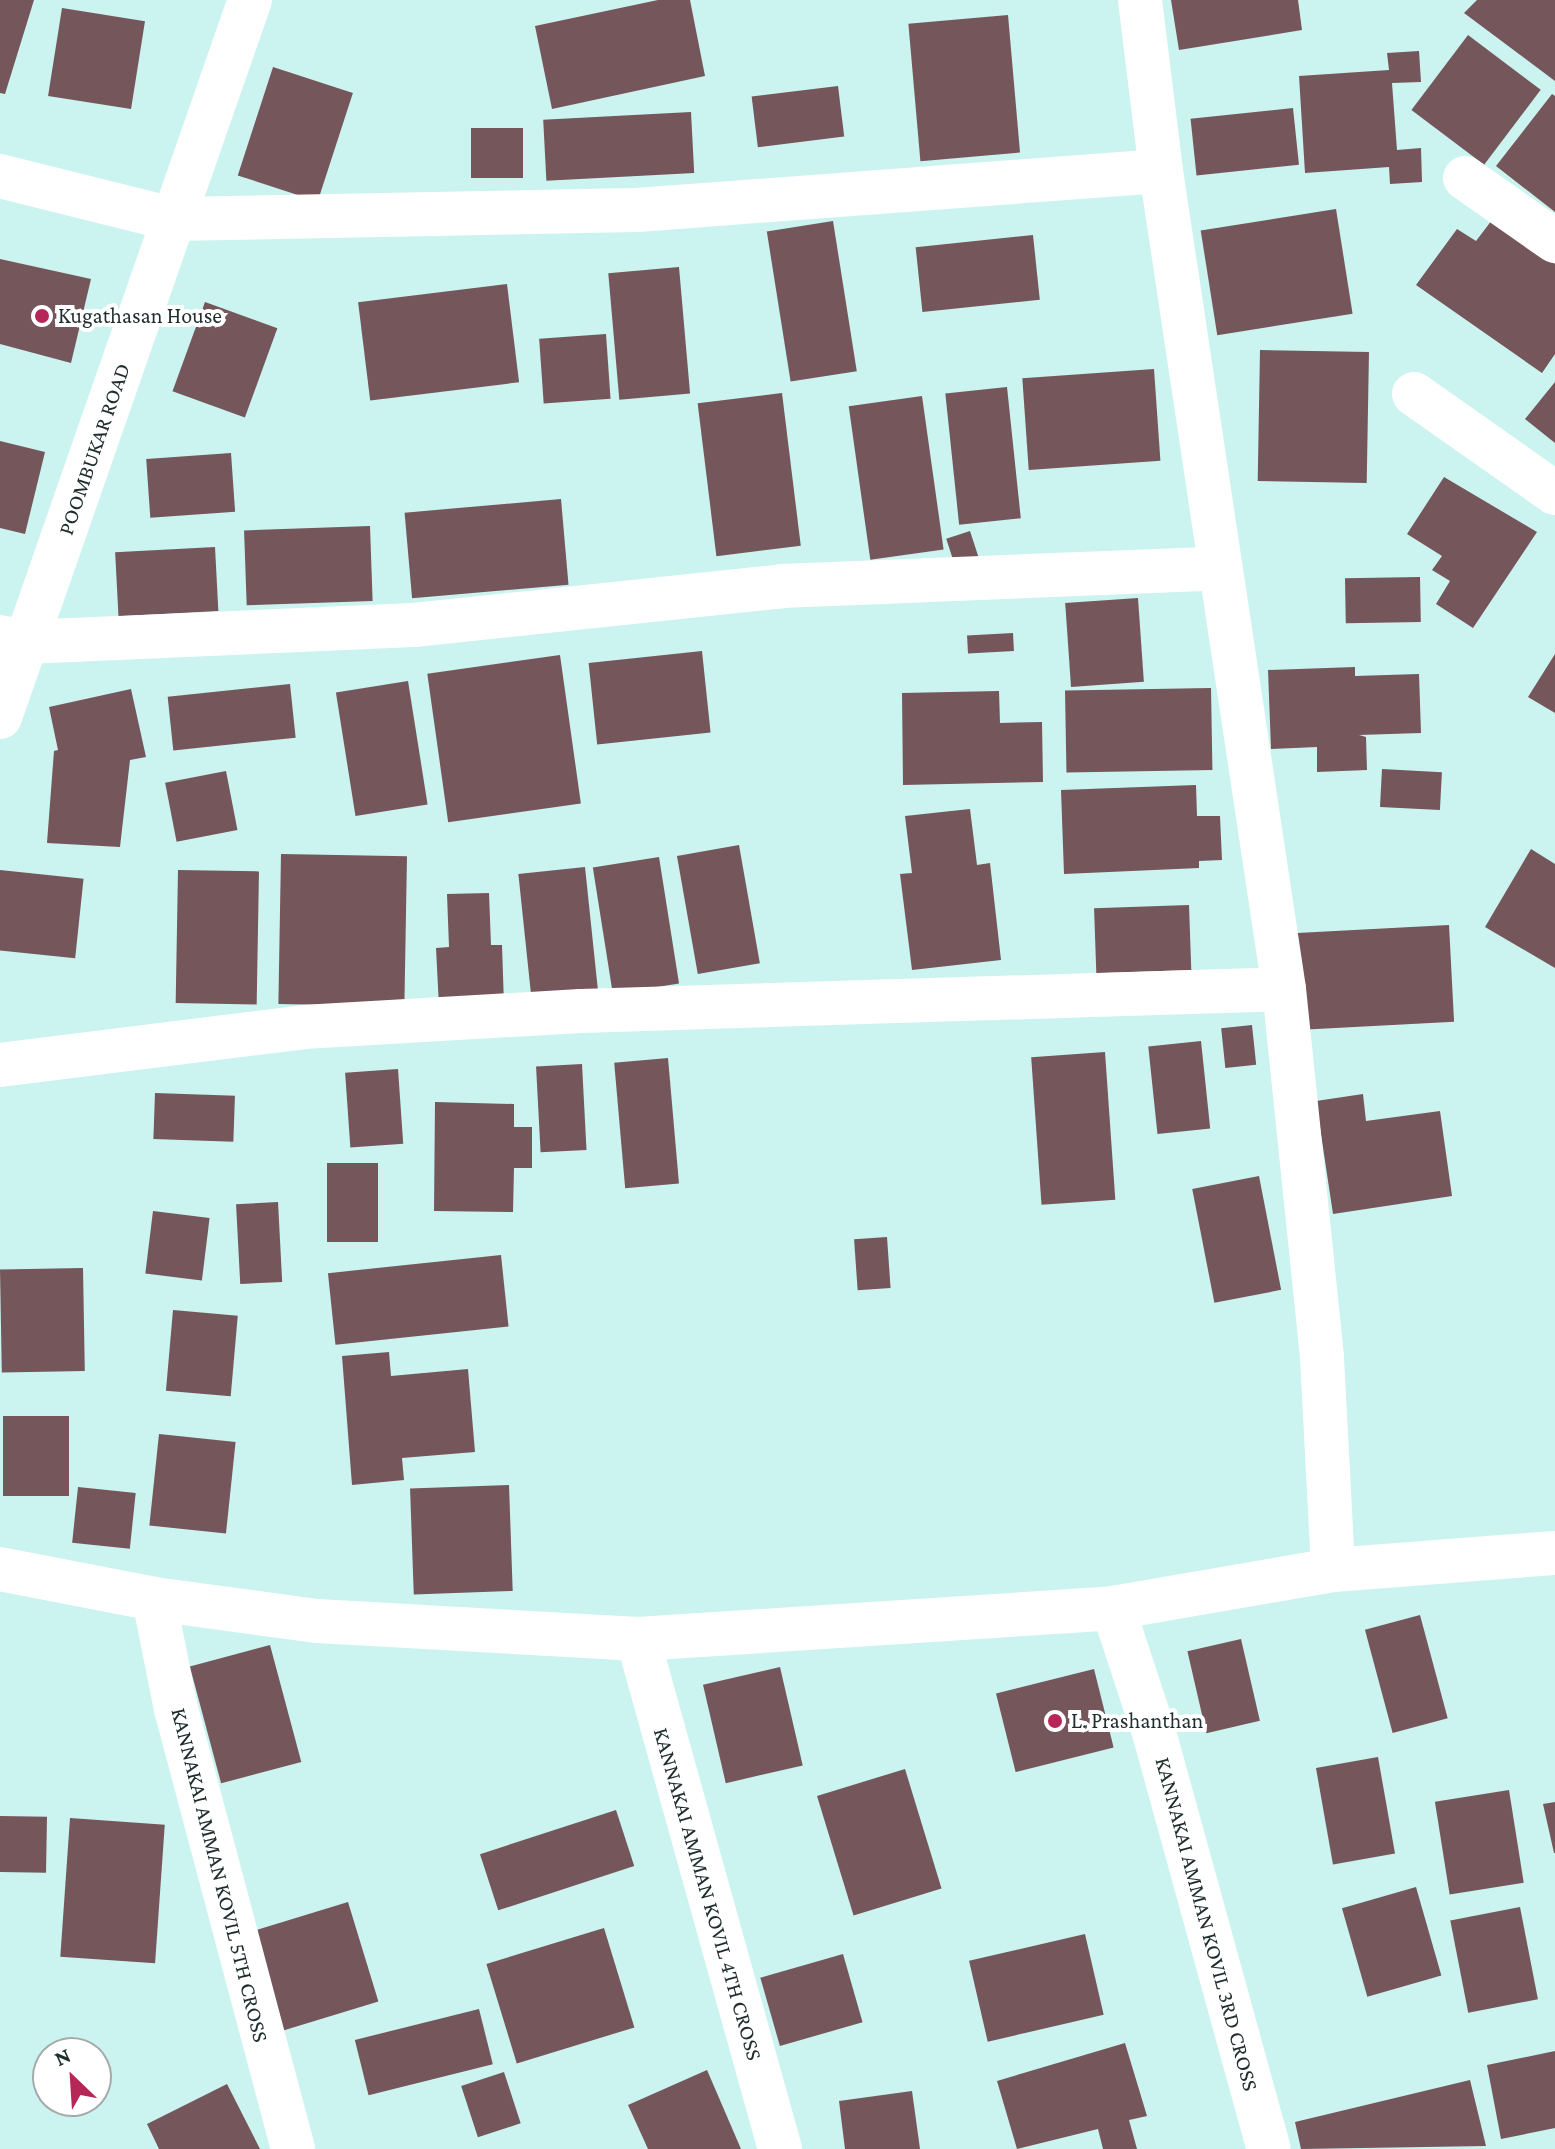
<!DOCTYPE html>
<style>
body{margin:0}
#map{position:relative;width:1555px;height:2149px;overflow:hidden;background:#cbf3f0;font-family:"Crimson Pro",serif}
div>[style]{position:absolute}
.building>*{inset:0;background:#74565b;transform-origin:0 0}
.minor>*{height:44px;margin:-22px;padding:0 22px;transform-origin:22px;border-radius:22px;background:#fff}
.dots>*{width:22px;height:22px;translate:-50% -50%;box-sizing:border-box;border:4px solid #fff;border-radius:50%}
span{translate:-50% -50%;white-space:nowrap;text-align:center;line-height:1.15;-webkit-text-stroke:8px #fff;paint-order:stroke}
.poi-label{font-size:22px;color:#1f2e2d}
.left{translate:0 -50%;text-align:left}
.street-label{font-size:22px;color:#1f2e2d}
.north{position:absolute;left:32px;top:2037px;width:80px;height:80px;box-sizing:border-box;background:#fff;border:2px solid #a5abab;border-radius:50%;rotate:335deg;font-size:22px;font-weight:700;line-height:32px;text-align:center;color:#1f2e2d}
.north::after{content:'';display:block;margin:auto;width:28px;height:36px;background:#b62757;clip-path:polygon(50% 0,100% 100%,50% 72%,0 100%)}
</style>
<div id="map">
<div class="building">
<i style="clip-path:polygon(0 0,34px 0,5px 94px,0 93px)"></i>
<i style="clip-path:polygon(658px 0,690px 0,705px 76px,552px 109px,535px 26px)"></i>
<i style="clip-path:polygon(1171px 0,1298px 0,1302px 30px,1179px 50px)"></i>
<i style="clip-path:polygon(1477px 0,1555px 0,1555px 81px,1464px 13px)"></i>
<i style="left:62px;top:8px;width:84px;height:89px;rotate:9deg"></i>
<i style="left:1008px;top:15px;width:138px;height:100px;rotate:85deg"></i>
<i style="left:1468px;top:35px;width:91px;height:94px;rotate:37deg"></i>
<i style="clip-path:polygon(1419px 51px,1421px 82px,1392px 83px,1397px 150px,1421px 148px,1422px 182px,1390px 184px,1389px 167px,1305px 173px,1299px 76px,1389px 70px,1387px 53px)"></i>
<i style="left:273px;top:67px;width:84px;height:114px;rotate:18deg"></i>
<i style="left:838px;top:86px;width:51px;height:87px;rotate:83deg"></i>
<i style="clip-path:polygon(1552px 94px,1555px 96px,1555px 212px,1496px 166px)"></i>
<i style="left:1293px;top:108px;width:57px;height:103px;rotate:84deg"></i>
<i style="left:691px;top:112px;width:61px;height:148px;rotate:87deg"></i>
<i style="left:523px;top:128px;width:50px;height:52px;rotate:90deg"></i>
<i style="left:1336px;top:209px;width:106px;height:137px;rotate:81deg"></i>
<i style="clip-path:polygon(1492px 220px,1555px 264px,1555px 354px,1542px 373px,1416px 285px,1457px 229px,1476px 241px)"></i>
<i style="left:833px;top:221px;width:152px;height:67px;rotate:81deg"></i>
<i style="left:1033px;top:235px;width:65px;height:118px;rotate:84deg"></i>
<i style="clip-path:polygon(0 259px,91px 279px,71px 363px,0 344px)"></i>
<i style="left:679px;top:267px;width:127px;height:71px;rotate:85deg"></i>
<i style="left:507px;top:284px;width:99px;height:150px;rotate:83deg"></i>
<i style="left:205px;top:302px;width:77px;height:95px;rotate:20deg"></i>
<i style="left:606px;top:334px;width:65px;height:67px;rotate:86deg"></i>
<i style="left:1260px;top:350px;width:109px;height:131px;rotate:1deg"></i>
<i style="left:1154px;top:369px;width:92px;height:132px;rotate:86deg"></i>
<i style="clip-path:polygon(1555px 382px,1555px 443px,1525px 419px)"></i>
<i style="left:1007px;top:387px;width:132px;height:62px;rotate:84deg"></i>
<i style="left:782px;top:393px;width:154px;height:85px;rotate:83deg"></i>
<i style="left:922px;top:396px;width:155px;height:74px;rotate:82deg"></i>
<i style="clip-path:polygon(0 441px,45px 452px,25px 534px,0 528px)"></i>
<i style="left:231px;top:453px;width:59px;height:85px;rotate:86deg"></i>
<i style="clip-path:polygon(1444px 477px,1537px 532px,1473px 628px,1436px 604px,1450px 581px,1432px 570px,1442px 556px,1407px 534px)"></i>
<i style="left:561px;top:499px;width:86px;height:157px;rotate:85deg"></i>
<i style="left:370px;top:526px;width:75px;height:126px;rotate:88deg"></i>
<i style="left:970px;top:531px;width:29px;height:25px;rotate:72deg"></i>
<i style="left:215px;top:547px;width:64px;height:100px;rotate:87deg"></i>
<i style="left:1420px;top:577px;width:45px;height:75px;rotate:89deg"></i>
<i style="left:1138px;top:598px;width:84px;height:73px;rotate:86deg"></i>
<i style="left:1013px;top:633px;width:18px;height:46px;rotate:87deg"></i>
<i style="left:702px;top:651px;width:82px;height:114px;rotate:84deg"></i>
<i style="clip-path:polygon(1555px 654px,1555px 713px,1528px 697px)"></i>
<i style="left:560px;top:655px;width:150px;height:134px;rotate:82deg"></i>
<i style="clip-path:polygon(1355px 667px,1355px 676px,1419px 674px,1421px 733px,1359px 735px,1366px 737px,1367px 770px,1317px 772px,1317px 747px,1271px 749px,1268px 670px)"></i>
<i style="left:408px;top:681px;width:125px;height:73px;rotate:81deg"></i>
<i style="left:290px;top:684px;width:54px;height:123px;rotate:84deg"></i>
<i style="left:1211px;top:688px;width:82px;height:146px;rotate:89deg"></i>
<i style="clip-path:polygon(131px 689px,146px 757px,130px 760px,120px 847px,47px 843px,54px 751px,58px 750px,49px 707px)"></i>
<i style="clip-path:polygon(999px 691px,1000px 723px,1042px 722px,1043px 782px,903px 785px,902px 693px)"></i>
<i style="left:1382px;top:769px;width:60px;height:38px;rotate:3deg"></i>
<i style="left:226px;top:771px;width:60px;height:62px;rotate:79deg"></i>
<i style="clip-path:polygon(1196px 785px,1197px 816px,1220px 816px,1222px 860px,1199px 861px,1199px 868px,1064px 874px,1061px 790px)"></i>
<i style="clip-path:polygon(970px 809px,977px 865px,990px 863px,1001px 960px,912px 970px,900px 874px,912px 873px,905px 816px)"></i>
<i style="left:739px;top:845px;width:120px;height:63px;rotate:80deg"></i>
<i style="clip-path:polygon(1531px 849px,1555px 864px,1555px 968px,1485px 927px)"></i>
<i style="left:281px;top:854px;width:126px;height:150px;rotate:1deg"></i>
<i style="left:659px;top:857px;width:128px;height:67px;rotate:81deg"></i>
<i style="left:585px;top:867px;width:126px;height:67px;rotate:84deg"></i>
<i style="left:0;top:870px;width:84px;height:80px;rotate:6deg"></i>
<i style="left:178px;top:870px;width:81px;height:133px;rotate:1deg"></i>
<i style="clip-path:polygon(489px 893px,491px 945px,502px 945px,504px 1005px,439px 1007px,436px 948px,449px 947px,447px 894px)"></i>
<i style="left:1189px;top:905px;width:65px;height:95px;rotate:88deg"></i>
<i style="left:1449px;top:925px;width:97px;height:152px;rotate:87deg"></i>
<i style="left:1252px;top:1025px;width:40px;height:31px;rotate:84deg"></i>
<i style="left:1201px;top:1041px;width:88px;height:53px;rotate:84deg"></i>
<i style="left:1105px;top:1052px;width:148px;height:74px;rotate:86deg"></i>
<i style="left:668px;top:1058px;width:126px;height:54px;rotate:85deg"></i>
<i style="left:582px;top:1064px;width:86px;height:46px;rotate:87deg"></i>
<i style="left:398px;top:1069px;width:75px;height:53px;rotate:86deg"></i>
<i style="left:155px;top:1093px;width:80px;height:46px;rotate:2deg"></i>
<i style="clip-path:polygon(1363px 1094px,1366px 1121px,1440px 1111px,1452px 1196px,1333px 1214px,1316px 1101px)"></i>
<i style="clip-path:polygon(435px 1102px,514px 1104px,514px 1127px,532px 1127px,532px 1168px,514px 1168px,513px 1212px,434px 1211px)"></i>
<i style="left:327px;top:1163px;width:51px;height:79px"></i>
<i style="left:1259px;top:1176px;width:116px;height:68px;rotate:79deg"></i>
<i style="left:278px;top:1202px;width:80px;height:42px;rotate:87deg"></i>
<i style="left:153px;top:1211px;width:57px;height:63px;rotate:7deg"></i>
<i style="left:887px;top:1237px;width:51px;height:33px;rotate:86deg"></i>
<i style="left:501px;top:1255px;width:72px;height:174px;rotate:84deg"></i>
<i style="left:83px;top:1268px;width:103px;height:83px;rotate:89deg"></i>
<i style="left:173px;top:1310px;width:65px;height:81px;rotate:5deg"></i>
<i style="clip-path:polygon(389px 1352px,391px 1376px,468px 1369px,475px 1452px,402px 1458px,404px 1480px,352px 1485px,342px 1356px)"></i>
<i style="left:3px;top:1416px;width:66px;height:80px"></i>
<i style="left:159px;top:1434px;width:77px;height:92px;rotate:6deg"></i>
<i style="left:509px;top:1485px;width:106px;height:99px;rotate:88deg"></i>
<i style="left:78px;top:1487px;width:58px;height:56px;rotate:6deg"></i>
<i style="left:1420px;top:1615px;width:107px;height:57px;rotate:75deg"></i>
<i style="left:1241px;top:1639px;width:84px;height:55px;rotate:77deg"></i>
<i style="left:270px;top:1645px;width:121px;height:83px;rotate:75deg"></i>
<i style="left:780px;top:1667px;width:101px;height:79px;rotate:77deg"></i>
<i style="left:1094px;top:1669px;width:81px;height:101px;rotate:76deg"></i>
<i style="left:1378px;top:1757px;width:98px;height:63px;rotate:80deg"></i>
<i style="left:905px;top:1769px;width:125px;height:92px;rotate:73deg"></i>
<i style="left:1509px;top:1790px;width:94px;height:75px;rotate:81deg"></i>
<i style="clip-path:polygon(1555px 1802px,1555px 1853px,1554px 1853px,1543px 1804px)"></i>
<i style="left:616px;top:1810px;width:59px;height:143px;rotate:72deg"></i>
<i style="left:0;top:1816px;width:47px;height:56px;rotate:1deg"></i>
<i style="left:70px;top:1818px;width:95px;height:139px;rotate:4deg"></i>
<i style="left:1416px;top:1887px;width:92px;height:77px;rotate:74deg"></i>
<i style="left:348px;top:1902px;width:104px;height:102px;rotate:73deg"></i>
<i style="left:1520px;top:1907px;width:94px;height:71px;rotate:79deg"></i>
<i style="left:604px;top:1928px;width:104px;height:123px;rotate:73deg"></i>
<i style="left:1085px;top:1934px;width:83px;height:119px;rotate:77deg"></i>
<i style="left:843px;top:1954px;width:71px;height:86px;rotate:74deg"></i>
<i style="left:479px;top:2009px;width:57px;height:128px;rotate:76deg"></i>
<i style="clip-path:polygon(1125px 2043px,1147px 2116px,1129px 2120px,1137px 2149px,1103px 2149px,1098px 2129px,1017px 2149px,997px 2081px)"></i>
<i style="clip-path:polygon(1555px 2051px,1555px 2128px,1501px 2139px,1487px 2065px)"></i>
<i style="clip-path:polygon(707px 2070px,741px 2149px,648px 2149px,628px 2105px)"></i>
<i style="left:504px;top:2072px;width:54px;height:45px;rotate:72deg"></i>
<i style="clip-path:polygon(1470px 2080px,1486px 2146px,1301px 2149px,1295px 2122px)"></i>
<i style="clip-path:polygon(227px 2084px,260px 2149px,159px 2149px,147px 2124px)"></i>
<i style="clip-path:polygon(912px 2091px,920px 2149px,845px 2149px,839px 2101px)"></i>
</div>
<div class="minor">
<i style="left:1140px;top:0;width:172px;rotate:83deg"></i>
<i style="left:1161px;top:171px;width:827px;rotate:81.45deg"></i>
<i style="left:1284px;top:989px;width:371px;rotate:84.1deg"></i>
<i style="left:1322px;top:1358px;width:212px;rotate:87deg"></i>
<i style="left:0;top:176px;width:178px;rotate:14deg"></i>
<i style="left:173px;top:219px;width:464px;rotate:-1.1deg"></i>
<i style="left:637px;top:210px;width:525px;rotate:-4.26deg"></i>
<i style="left:1465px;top:178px;width:110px;rotate:35deg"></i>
<i style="left:1414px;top:394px;width:172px;rotate:35.1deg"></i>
<i style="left:0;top:637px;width:26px;rotate:11deg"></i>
<i style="left:26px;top:642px;width:388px;rotate:-2.5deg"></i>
<i style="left:414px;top:625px;width:370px;rotate:-6deg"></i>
<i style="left:782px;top:586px;width:439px;rotate:-2.3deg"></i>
<i style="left:0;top:717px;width:759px;rotate:-70.78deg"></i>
<i style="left:0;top:1065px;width:305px;rotate:-7.1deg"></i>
<i style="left:303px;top:1027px;width:278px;rotate:-3.3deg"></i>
<i style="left:581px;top:1011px;width:703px;rotate:-1.79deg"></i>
<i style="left:0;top:1569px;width:157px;rotate:11deg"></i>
<i style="left:154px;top:1599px;width:164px;rotate:7.7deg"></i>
<i style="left:317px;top:1621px;width:322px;rotate:3.2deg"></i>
<i style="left:638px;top:1639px;width:476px;rotate:-3.7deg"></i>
<i style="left:1113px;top:1608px;width:223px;rotate:-9.8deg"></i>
<i style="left:1333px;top:1570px;width:223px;rotate:-4.4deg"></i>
<i style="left:154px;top:1599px;width:112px;rotate:78.7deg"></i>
<i style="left:176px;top:1709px;width:455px;rotate:75.1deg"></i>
<i style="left:1113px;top:1608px;width:135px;rotate:71.8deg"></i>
<i style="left:1155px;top:1736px;width:428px;rotate:74.6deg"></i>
<i style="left:638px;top:1639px;width:529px;rotate:74.44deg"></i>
</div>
<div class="dots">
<i style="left:42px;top:316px;background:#b62757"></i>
<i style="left:1055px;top:1721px;background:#b62757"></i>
</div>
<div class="poi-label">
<span class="left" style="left:58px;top:316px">Kugathasan House</span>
<span class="left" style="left:1071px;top:1721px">L. Prashanthan</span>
</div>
<div class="street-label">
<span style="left:94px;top:449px;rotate:-71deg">POOMBUKAR ROAD</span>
<span style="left:220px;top:1875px;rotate:76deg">KANNAKAI AMMAN KOVIL 5TH CROSS</span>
<span style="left:708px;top:1894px;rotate:74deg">KANNAKAI AMMAN KOVIL 4TH CROSS</span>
<span style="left:1207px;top:1924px;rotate:75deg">KANNAKAI AMMAN KOVIL 3RD CROSS</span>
</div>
<div class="north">N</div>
</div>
